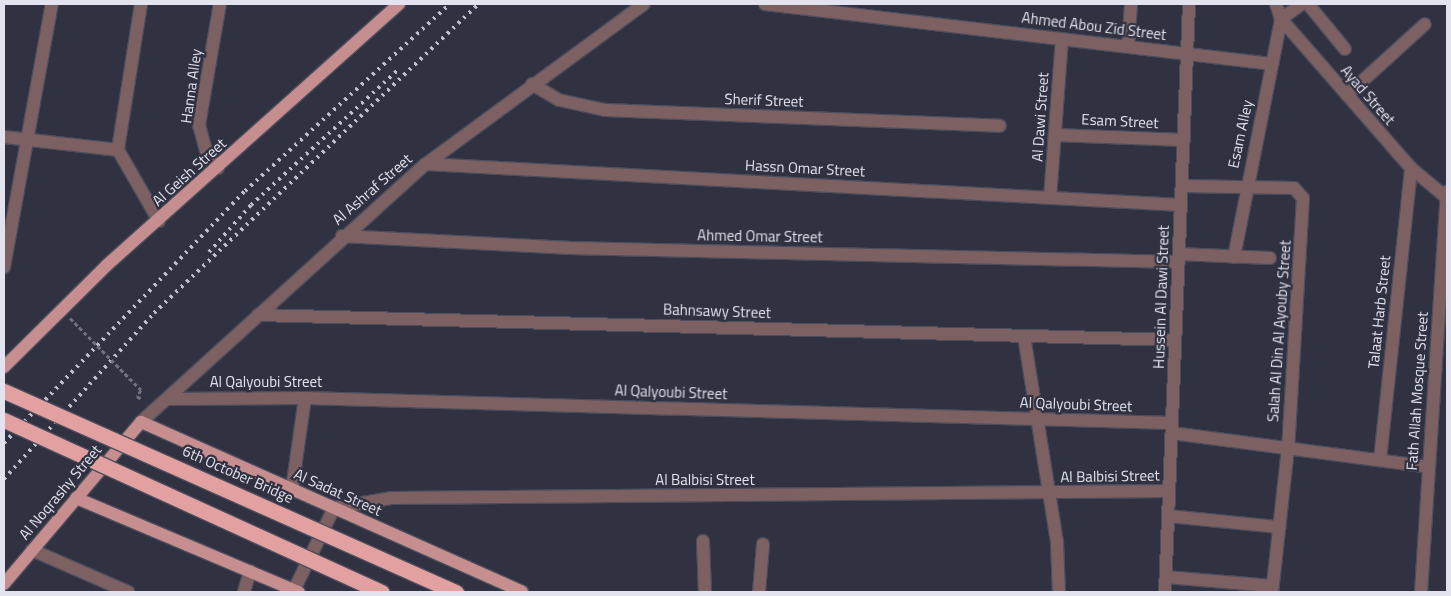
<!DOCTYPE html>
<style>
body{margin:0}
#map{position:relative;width:1451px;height:596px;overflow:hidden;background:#303141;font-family:"Titillium Web",sans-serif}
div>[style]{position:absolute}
.path>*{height:3px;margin-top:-1.5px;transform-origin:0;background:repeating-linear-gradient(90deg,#717280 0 4px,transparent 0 6.5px)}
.roads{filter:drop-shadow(1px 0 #4c4d5d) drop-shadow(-1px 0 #4c4d5d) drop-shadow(0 1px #4c4d5d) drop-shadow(0 -1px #4c4d5d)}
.minor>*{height:12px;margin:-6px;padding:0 6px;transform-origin:6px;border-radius:6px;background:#7d6162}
.major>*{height:12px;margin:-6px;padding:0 6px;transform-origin:6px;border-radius:6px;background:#c68e8f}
.rail>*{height:4px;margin-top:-2px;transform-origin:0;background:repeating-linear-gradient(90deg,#bfc0cc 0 2.5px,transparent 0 7.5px)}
.path-bridge>*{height:3px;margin-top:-1.5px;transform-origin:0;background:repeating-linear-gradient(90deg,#717280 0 4px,transparent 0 6.5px)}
.bridges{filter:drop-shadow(1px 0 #4c4d5d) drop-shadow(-1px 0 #4c4d5d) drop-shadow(0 1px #4c4d5d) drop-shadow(0 -1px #4c4d5d)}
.highway-bridge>*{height:15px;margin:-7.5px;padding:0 7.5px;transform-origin:7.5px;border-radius:7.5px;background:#e3a0a1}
span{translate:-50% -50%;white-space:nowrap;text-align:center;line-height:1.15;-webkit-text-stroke:4.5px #303141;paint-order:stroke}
.street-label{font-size:15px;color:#e2e3ee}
.frame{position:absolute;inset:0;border:5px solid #e2e3ee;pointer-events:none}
</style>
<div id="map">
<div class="path">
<i style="left:141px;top:390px;width:7px;rotate:124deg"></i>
<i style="left:137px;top:396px;width:5px;rotate:37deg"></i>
</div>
<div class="roads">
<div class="minor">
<i style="left:141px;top:4px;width:148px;rotate:99deg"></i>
<i style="left:118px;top:150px;width:82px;rotate:60deg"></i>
<i style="left:765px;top:4px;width:511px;rotate:6.75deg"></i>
<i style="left:1276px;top:4px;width:16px;rotate:72deg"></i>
<i style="left:1281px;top:19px;width:198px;rotate:48.9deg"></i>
<i style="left:1411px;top:168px;width:47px;rotate:39.8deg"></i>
<i style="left:1308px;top:4px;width:58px;rotate:50.6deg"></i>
<i style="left:1128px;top:46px;width:42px;rotate:-85.9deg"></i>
<i style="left:532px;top:84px;width:31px;rotate:31deg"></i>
<i style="left:559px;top:100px;width:47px;rotate:12.3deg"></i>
<i style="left:605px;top:110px;width:395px;rotate:2.3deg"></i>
<i style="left:1347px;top:95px;width:105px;rotate:-42.3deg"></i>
<i style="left:1055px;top:135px;width:129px;rotate:2.2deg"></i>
<i style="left:4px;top:137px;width:115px;rotate:6.5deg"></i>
<i style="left:426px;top:164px;width:756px;rotate:3.11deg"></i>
<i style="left:218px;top:168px;width:21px;rotate:-125deg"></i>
<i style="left:206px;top:151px;width:27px;rotate:-105deg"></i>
<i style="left:199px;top:125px;width:123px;rotate:-80.2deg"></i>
<i style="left:1182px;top:186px;width:112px;rotate:1deg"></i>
<i style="left:1294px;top:188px;width:13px;rotate:48deg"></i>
<i style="left:1303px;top:198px;width:250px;rotate:93.4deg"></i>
<i style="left:1288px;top:448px;width:145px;rotate:96.3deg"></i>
<i style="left:1050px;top:198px;width:159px;rotate:-85.7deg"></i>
<i style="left:342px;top:236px;width:228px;rotate:3deg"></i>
<i style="left:570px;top:248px;width:609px;rotate:1.32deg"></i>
<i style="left:1179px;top:254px;width:91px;rotate:2.5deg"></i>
<i style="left:1234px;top:257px;width:243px;rotate:-78.8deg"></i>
<i style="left:1281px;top:19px;width:26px;rotate:-36deg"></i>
<i style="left:4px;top:267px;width:267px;rotate:-79.7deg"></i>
<i style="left:258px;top:315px;width:917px;rotate:1.56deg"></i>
<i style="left:1024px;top:336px;width:210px;rotate:80.9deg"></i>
<i style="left:1057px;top:543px;width:49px;rotate:87.7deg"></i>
<i style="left:169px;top:399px;width:136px;rotate:-0.4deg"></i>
<i style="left:305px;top:398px;width:867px;rotate:1.65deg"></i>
<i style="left:141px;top:422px;width:384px;rotate:-42.2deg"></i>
<i style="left:426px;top:164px;width:270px;rotate:-36.3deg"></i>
<i style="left:1172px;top:433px;width:259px;rotate:7.5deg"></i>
<i style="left:1380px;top:460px;width:294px;rotate:-83.9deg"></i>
<i style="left:292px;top:489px;width:92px;rotate:-81.9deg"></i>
<i style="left:1168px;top:516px;width:112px;rotate:5.7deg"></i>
<i style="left:703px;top:541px;width:51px;rotate:87.8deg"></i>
<i style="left:32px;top:550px;width:105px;rotate:23.6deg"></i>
<i style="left:1166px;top:577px;width:106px;rotate:4.9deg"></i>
<i style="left:294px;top:590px;width:91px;rotate:-64deg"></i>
<i style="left:334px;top:508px;width:59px;rotate:-9.8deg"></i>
<i style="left:392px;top:498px;width:777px;rotate:-0.52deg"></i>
<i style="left:244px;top:592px;width:22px;rotate:-74deg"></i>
<i style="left:759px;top:592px;width:48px;rotate:-85.2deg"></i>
<i style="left:1165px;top:592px;width:588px;rotate:-87.66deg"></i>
<i style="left:1421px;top:592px;width:401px;rotate:-86.3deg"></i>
</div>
<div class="major">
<i style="left:4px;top:367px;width:145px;rotate:-44.7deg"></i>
<i style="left:107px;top:265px;width:392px;rotate:-41.8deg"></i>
<i style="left:76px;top:498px;width:242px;rotate:22.9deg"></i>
<i style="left:4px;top:584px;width:212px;rotate:-49.8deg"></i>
<i style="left:141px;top:422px;width:417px;rotate:24deg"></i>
</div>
</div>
<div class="rail">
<i style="left:209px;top:252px;width:63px;rotate:-48.2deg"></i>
<i style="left:251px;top:205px;width:200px;rotate:-42.6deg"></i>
<i style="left:4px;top:443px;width:349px;rotate:-46.3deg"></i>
<i style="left:245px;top:191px;width:277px;rotate:-42.4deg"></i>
<i style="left:4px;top:479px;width:224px;rotate:-47.9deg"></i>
<i style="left:154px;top:313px;width:448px;rotate:-43.6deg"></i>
</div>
<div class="path-bridge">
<i style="left:70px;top:318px;width:101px;rotate:45.4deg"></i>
</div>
<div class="bridges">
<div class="highway-bridge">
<i style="left:4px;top:391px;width:495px;rotate:24deg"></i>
<i style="left:4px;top:420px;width:415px;rotate:24.5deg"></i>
</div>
</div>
<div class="street-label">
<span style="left:1094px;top:26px;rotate:7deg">Ahmed Abou Zid Street</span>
<span style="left:191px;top:86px;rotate:-82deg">Hanna Alley</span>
<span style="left:1368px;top:95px;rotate:49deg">Ayad Street</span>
<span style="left:764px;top:100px;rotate:2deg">Sherif Street</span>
<span style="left:1040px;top:117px;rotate:-86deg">Al Dawi Street</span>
<span style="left:1120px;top:121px;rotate:3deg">Esam Street</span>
<span style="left:1240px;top:134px;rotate:-78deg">Esam Alley</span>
<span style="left:805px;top:168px;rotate:3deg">Hassn Omar Street</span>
<span style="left:189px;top:172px;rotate:-42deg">Al Geish Street</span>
<span style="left:372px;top:189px;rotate:-41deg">Al Ashraf Street</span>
<span style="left:760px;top:236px;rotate:1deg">Ahmed Omar Street</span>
<span style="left:1161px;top:297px;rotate:-88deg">Hussein Al Dawi Street</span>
<span style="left:717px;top:311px;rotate:2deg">Bahnsawy Street</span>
<span style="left:1379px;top:312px;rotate:-84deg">Talaat Harb Street</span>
<span style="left:1279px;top:331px;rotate:-86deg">Salah Al Din Al Ayouby Street</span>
<span style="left:266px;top:382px">Al Qalyoubi Street</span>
<span style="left:1417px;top:391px;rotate:-86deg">Fath Allah Mosque Street</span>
<span style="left:671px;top:392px;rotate:2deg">Al Qalyoubi Street</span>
<span style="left:1076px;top:404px;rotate:2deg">Al Qalyoubi Street</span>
<span style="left:238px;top:474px;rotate:24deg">6th October Bridge</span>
<span style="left:1110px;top:476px;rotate:-1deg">Al Balbisi Street</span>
<span style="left:705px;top:480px">Al Balbisi Street</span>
<span style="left:60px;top:492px;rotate:-50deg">Al Noqrashy Street</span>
<span style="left:338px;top:492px;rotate:24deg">Al Sadat Street</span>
</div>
<div class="frame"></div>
</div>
